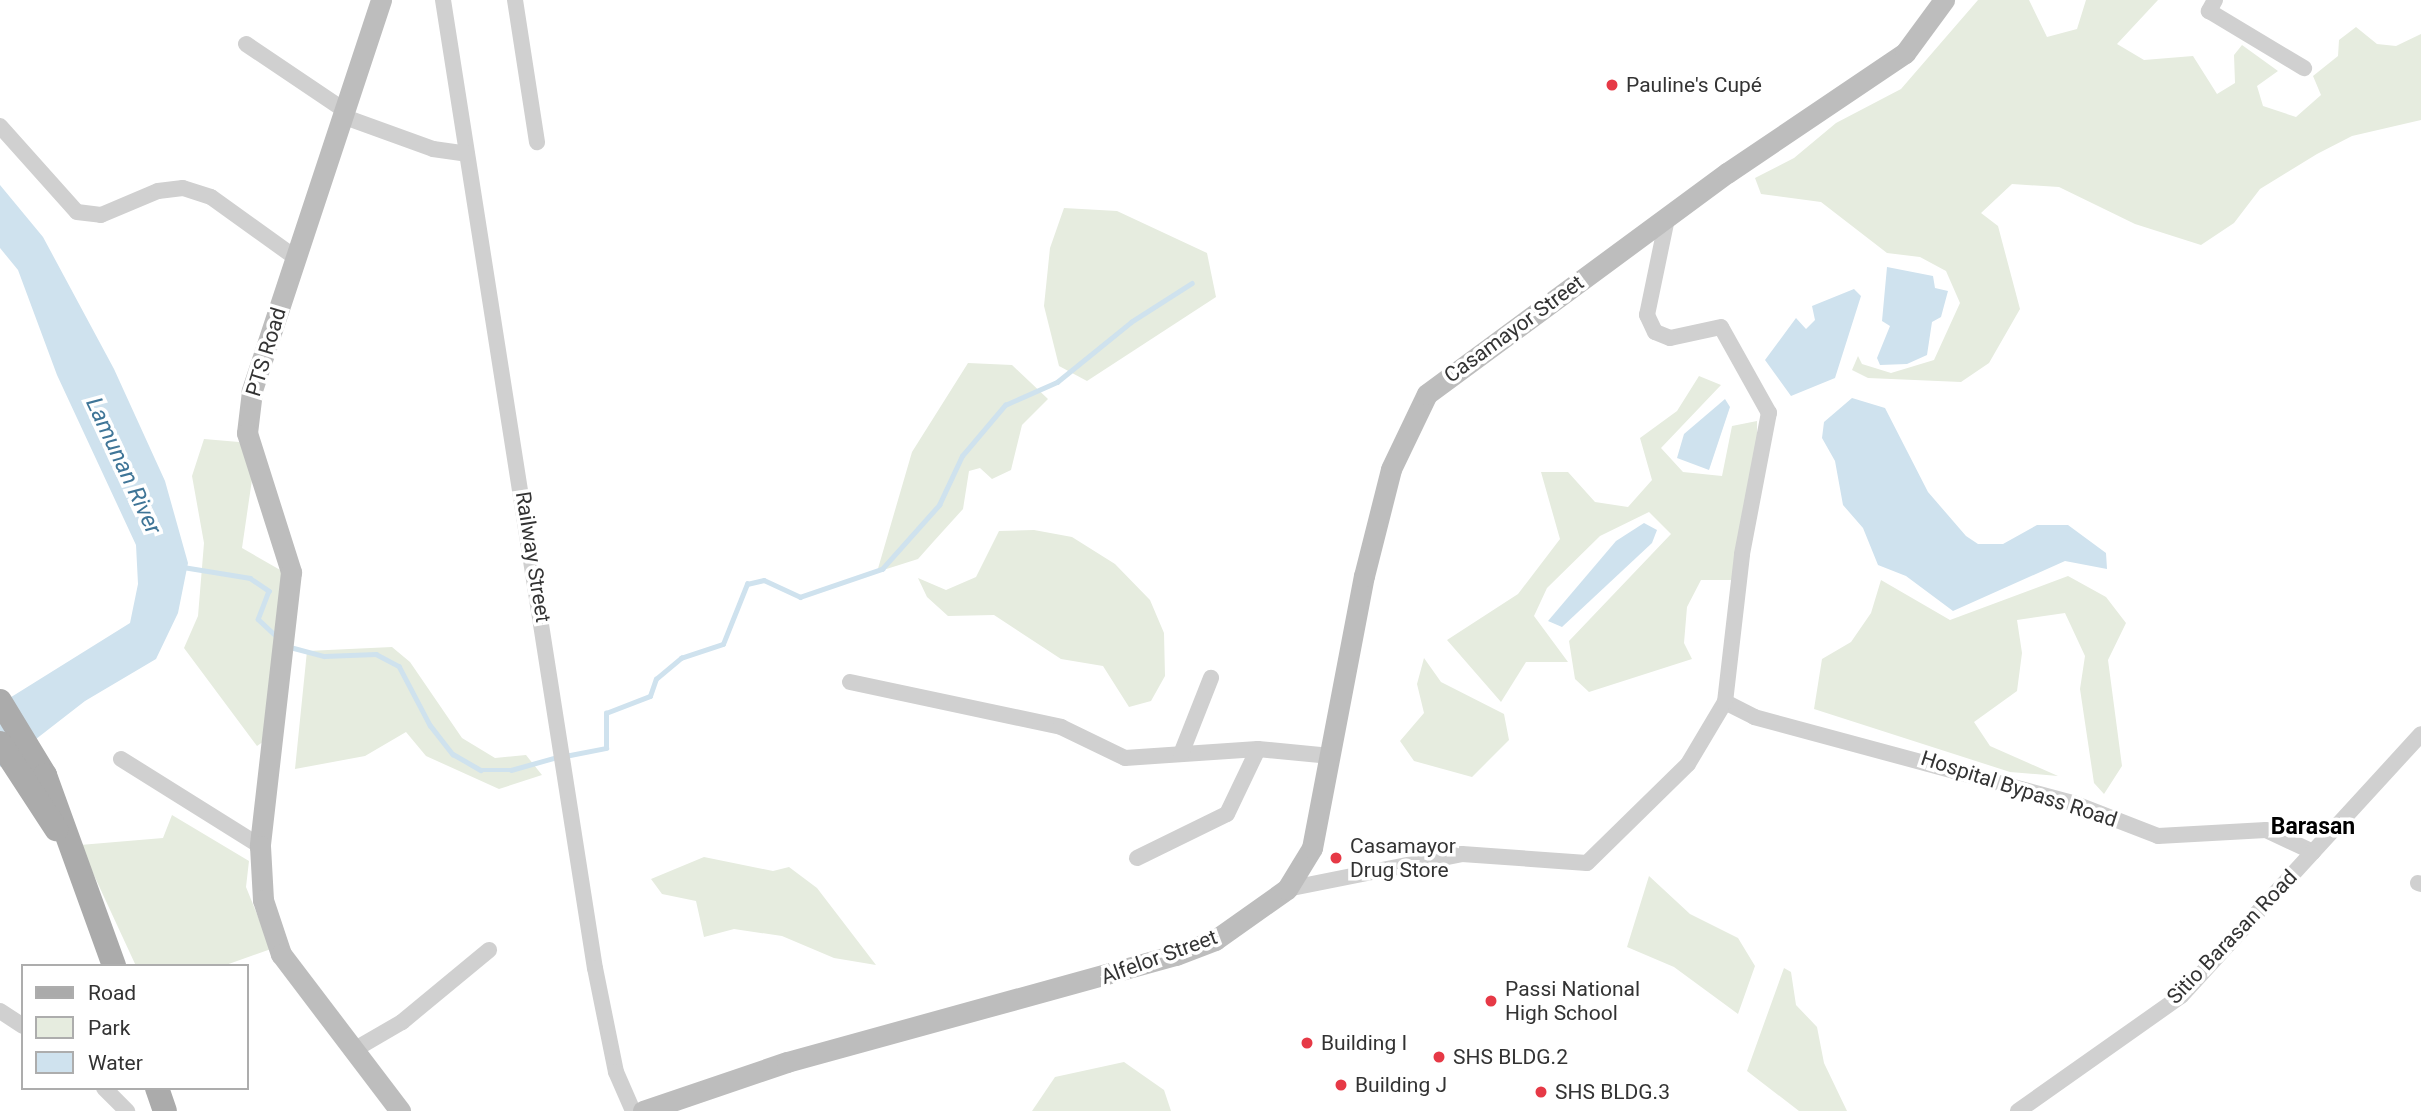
<!DOCTYPE html>
<meta charset="utf-8">
<style>
body{margin:0}
#map{position:relative;width:2421px;height:1111px;overflow:hidden;background:#fff;font-family:Roboto,sans-serif}
div>[style]{position:absolute}
.green>*{inset:0;background:#e6ecdf}
.water>*{inset:0;background:#cfe2ee}
.stream>*{height:4.5px;margin:-2.25px;padding:0 2.25px;transform-origin:2.25px;border-radius:2.25px;background:#cfe2ee}
.street>*{height:16px;margin:-8px;padding:0 8px;transform-origin:8px;border-radius:8px;background:#d0d0d0}
.secondary>*{height:21px;margin:-10.5px;padding:0 10.5px;transform-origin:10.5px;border-radius:10.5px;background:#bdbdbd}
.primary>*{height:24px;margin:-12px;padding:0 12px;transform-origin:12px;border-radius:12px;background:#ababab}
.dots>*{width:19px;height:19px;translate:-50% -50%;box-sizing:border-box;border:4px solid #fff;border-radius:50%}
span{translate:-50% -50%;white-space:nowrap;text-align:center;line-height:1.15;-webkit-text-stroke:7px #fff;paint-order:stroke}
.poi-label{font-size:21px;color:#333}
.left{translate:0 -50%;text-align:left}
.street-label{font-size:21px;color:#333}
.water-label{font-size:23px;color:#3f7597;font-style:italic}
.neighbourhood-label{font-size:23px;color:#000;font-weight:700}
.legend{position:absolute;left:21px;top:964px;width:228px;height:126px;box-sizing:border-box;background:#fff;border:2px solid #adadad;margin:0;padding:9px 12px;list-style:none;font-size:21px;color:#333}
.legend li{display:flex;align-items:center;gap:14px;height:35px}
.legend b{width:35px;border:2px solid #adadad}
</style>
<div id="map">
<div class="green">
<i style="clip-path:polygon(1978px 0,2029px 0,2047px 37px,2077px 29px,2086px 0,2158px 0,2117px 44px,2144px 60px,2193px 56px,2217px 94px,2235px 83px,2234px 55px,2242px 45px,2278px 71px,2257px 86px,2263px 106px,2296px 117px,2321px 95px,2313px 76px,2338px 56px,2339px 40px,2356px 27px,2377px 44px,2396px 46px,2421px 34px,2421px 120px,2352px 136px,2317px 154px,2260px 189px,2234px 223px,2201px 245px,2135px 224px,2059px 187px,2012px 184px,1981px 213px,1998px 226px,2020px 309px,1989px 363px,1961px 382px,1868px 378px,1852px 370px,1858px 356px,1862px 364px,1891px 373px,1934px 360px,1960px 303px,1946px 271px,1920px 257px,1887px 253px,1821px 202px,1761px 194px,1755px 178px,1794px 158px,1836px 123px,1901px 89px)"></i>
<i style="clip-path:polygon(1064px 208px,1117px 211px,1207px 253px,1216px 297px,1087px 381px,1059px 366px,1044px 306px,1050px 248px)"></i>
<i style="clip-path:polygon(968px 363px,1012px 365px,1048px 399px,1022px 425px,1011px 470px,992px 479px,980px 468px,969px 471px,963px 509px,934px 541px,918px 559px,877px 572px,912px 452px)"></i>
<i style="clip-path:polygon(1699px 376px,1721px 385px,1661px 448px,1683px 472px,1722px 476px,1732px 426px,1757px 421px,1757px 469px,1732px 580px,1701px 580px,1687px 607px,1684px 643px,1692px 659px,1589px 692px,1575px 679px,1569px 641px,1671px 534px,1649px 512px,1600px 536px,1547px 588px,1534px 616px,1568px 662px,1526px 662px,1501px 702px,1447px 640px,1518px 594px,1560px 539px,1541px 472px,1568px 472px,1595px 502px,1628px 507px,1652px 480px,1640px 438px,1677px 411px)"></i>
<i style="clip-path:polygon(204px 439px,239px 442px,254px 466px,242px 548px,282px 571px,267px 739px,257px 746px,184px 648px,198px 616px,204px 543px,192px 476px)"></i>
<i style="clip-path:polygon(1034px 530px,1072px 537px,1115px 564px,1150px 600px,1164px 633px,1165px 676px,1151px 701px,1129px 707px,1103px 666px,1061px 659px,994px 615px,948px 616px,927px 597px,918px 578px,946px 590px,976px 577px,999px 531px)"></i>
<i style="clip-path:polygon(2068px 576px,2106px 597px,2126px 623px,2108px 660px,2122px 766px,2104px 794px,2094px 783px,2080px 689px,2085px 656px,2065px 613px,2017px 620px,2022px 653px,2017px 691px,1974px 722px,1990px 746px,2058px 776px,2010px 772px,1814px 709px,1822px 659px,1851px 642px,1871px 613px,1881px 580px,1950px 620px)"></i>
<i style="clip-path:polygon(392px 647px,410px 662px,462px 738px,495px 758px,526px 755px,542px 775px,499px 789px,426px 756px,406px 732px,365px 756px,295px 769px,307px 651px)"></i>
<i style="clip-path:polygon(1424px 658px,1441px 682px,1504px 714px,1509px 740px,1472px 777px,1414px 761px,1400px 741px,1424px 713px,1417px 684px)"></i>
<i style="clip-path:polygon(172px 815px,249px 861px,246px 887px,271px 949px,223px 966px,136px 966px,80px 845px,163px 838px)"></i>
<i style="clip-path:polygon(704px 857px,773px 871px,789px 867px,817px 888px,876px 965px,834px 958px,782px 936px,734px 929px,704px 937px,696px 901px,662px 894px,651px 879px)"></i>
<i style="clip-path:polygon(1649px 876px,1690px 914px,1738px 938px,1755px 966px,1738px 1014px,1674px 967px,1627px 947px)"></i>
<i style="clip-path:polygon(1784px 968px,1791px 972px,1796px 1005px,1817px 1027px,1824px 1063px,1847px 1111px,1799px 1111px,1747px 1071px)"></i>
<i style="clip-path:polygon(1124px 1062px,1164px 1090px,1171px 1111px,1032px 1111px,1055px 1077px)"></i>
</div>
<div class="water">
<i style="clip-path:polygon(0 185px,43px 237px,114px 369px,165px 481px,188px 563px,178px 613px,156px 659px,85px 701px,0 767px,0 704px,130px 623px,138px 584px,136px 545px,57px 375px,18px 270px,0 248px)"></i>
<i style="clip-path:polygon(1887px 267px,1933px 276px,1935px 288px,1948px 291px,1941px 317px,1932px 322px,1927px 355px,1907px 364px,1880px 365px,1877px 358px,1890px 326px,1882px 321px)"></i>
<i style="clip-path:polygon(1854px 289px,1861px 296px,1835px 378px,1791px 396px,1765px 360px,1796px 318px,1806px 329px,1815px 320px,1812px 306px)"></i>
<i style="clip-path:polygon(1852px 398px,1885px 408px,1928px 492px,1966px 536px,1978px 544px,2003px 544px,2037px 525px,2068px 525px,2106px 553px,2107px 569px,2065px 561px,1953px 611px,1906px 576px,1878px 565px,1863px 528px,1843px 505px,1835px 461px,1822px 438px,1824px 422px)"></i>
<i style="clip-path:polygon(1725px 399px,1730px 407px,1709px 470px,1677px 458px,1684px 434px)"></i>
<i style="clip-path:polygon(1644px 523px,1657px 530px,1652px 543px,1562px 627px,1548px 621px,1616px 541px)"></i>
</div>
<div class="stream">
<i style="left:183px;top:567px;width:68px;rotate:9.3deg"></i>
<i style="left:250px;top:578px;width:23px;rotate:34deg"></i>
<i style="left:269px;top:591px;width:30px;rotate:111deg"></i>
<i style="left:258px;top:619px;width:23px;rotate:43deg"></i>
<i style="left:290px;top:647px;width:35px;rotate:15deg"></i>
<i style="left:324px;top:656px;width:52px;rotate:-2.2deg"></i>
<i style="left:376px;top:654px;width:26px;rotate:28deg"></i>
<i style="left:399px;top:666px;width:67px;rotate:62.3deg"></i>
<i style="left:430px;top:725px;width:37px;rotate:52deg"></i>
<i style="left:453px;top:754px;width:32px;rotate:30deg"></i>
<i style="left:481px;top:770px;width:30px"></i>
<i style="left:511px;top:770px;width:48px;rotate:-15.8deg"></i>
<i style="left:565px;top:756px;width:42px;rotate:-11deg"></i>
<i style="left:606px;top:748px;width:35px;rotate:-90deg"></i>
<i style="left:606px;top:713px;width:47px;rotate:-21.1deg"></i>
<i style="left:650px;top:696px;width:18px;rotate:-71deg"></i>
<i style="left:656px;top:679px;width:33px;rotate:-40deg"></i>
<i style="left:681px;top:658px;width:44px;rotate:-18.4deg"></i>
<i style="left:723px;top:644px;width:65px;rotate:-68.2deg"></i>
<i style="left:747px;top:584px;width:17px;rotate:-13deg"></i>
<i style="left:764px;top:580px;width:40px;rotate:25deg"></i>
<i style="left:800px;top:597px;width:87px;rotate:-18.9deg"></i>
<i style="left:882px;top:569px;width:86px;rotate:-48.3deg"></i>
<i style="left:939px;top:505px;width:54px;rotate:-64.9deg"></i>
<i style="left:962px;top:456px;width:67px;rotate:-49.9deg"></i>
<i style="left:1005px;top:405px;width:57px;rotate:-23.9deg"></i>
<i style="left:1057px;top:382px;width:95px;rotate:-39deg"></i>
<i style="left:1131px;top:322px;width:72px;rotate:-32.6deg"></i>
</div>
<div class="street">
<i style="left:443px;top:0;width:980px;rotate:81.08deg"></i>
<i style="left:595px;top:968px;width:106px;rotate:78.6deg"></i>
<i style="left:616px;top:1072px;width:43px;rotate:66.4deg"></i>
<i style="left:515px;top:0;width:144px;rotate:81.2deg"></i>
<i style="left:2215px;top:0;width:13px;rotate:119deg"></i>
<i style="left:2209px;top:11px;width:111px;rotate:31deg"></i>
<i style="left:246px;top:44px;width:118px;rotate:34deg"></i>
<i style="left:342px;top:116px;width:97px;rotate:19.9deg"></i>
<i style="left:433px;top:149px;width:34px;rotate:8deg"></i>
<i style="left:0;top:126px;width:115px;rotate:48.2deg"></i>
<i style="left:77px;top:212px;width:24px;rotate:7deg"></i>
<i style="left:101px;top:215px;width:62px;rotate:-22.8deg"></i>
<i style="left:158px;top:191px;width:25px;rotate:-7deg"></i>
<i style="left:183px;top:188px;width:29px;rotate:18deg"></i>
<i style="left:211px;top:197px;width:105px;rotate:35.7deg"></i>
<i style="left:850px;top:682px;width:216px;rotate:12deg"></i>
<i style="left:1061px;top:727px;width:71px;rotate:25.8deg"></i>
<i style="left:1125px;top:758px;width:133px;rotate:-3.9deg"></i>
<i style="left:1258px;top:749px;width:73px;rotate:5.5deg"></i>
<i style="left:1725px;top:702px;width:33px;rotate:27deg"></i>
<i style="left:1754px;top:717px;width:330px;rotate:15.1deg"></i>
<i style="left:2073px;top:803px;width:91px;rotate:21.2deg"></i>
<i style="left:2158px;top:836px;width:108px;rotate:-3.2deg"></i>
<i style="left:2266px;top:830px;width:52px;rotate:25.1deg"></i>
<i style="left:1181px;top:754px;width:82px;rotate:-68.5deg"></i>
<i style="left:121px;top:759px;width:164px;rotate:32deg"></i>
<i style="left:1137px;top:858px;width:100px;rotate:-26.1deg"></i>
<i style="left:1227px;top:814px;width:72px;rotate:-64.5deg"></i>
<i style="left:2418px;top:883px;width:3px;rotate:18deg"></i>
<i style="left:1287px;top:889px;width:178px;rotate:-11.3deg"></i>
<i style="left:1462px;top:854px;width:125px;rotate:4.1deg"></i>
<i style="left:1587px;top:863px;width:141px;rotate:-44.4deg"></i>
<i style="left:1688px;top:764px;width:72px;rotate:-59.2deg"></i>
<i style="left:1725px;top:702px;width:149px;rotate:-83.4deg"></i>
<i style="left:1742px;top:554px;width:144px;rotate:-79.2deg"></i>
<i style="left:1769px;top:413px;width:98px;rotate:-119.2deg"></i>
<i style="left:1721px;top:327px;width:52px;rotate:167.8deg"></i>
<i style="left:1670px;top:338px;width:16px;rotate:-158deg"></i>
<i style="left:1655px;top:332px;width:19px;rotate:-115deg"></i>
<i style="left:1647px;top:315px;width:99px;rotate:-78.3deg"></i>
<i style="left:0;top:1011px;width:27px;rotate:33deg"></i>
<i style="left:352px;top:1051px;width:58px;rotate:-30.1deg"></i>
<i style="left:402px;top:1022px;width:113px;rotate:-39.6deg"></i>
<i style="left:104px;top:1088px;width:33px;rotate:45deg"></i>
<i style="left:2018px;top:1111px;width:199px;rotate:-35.2deg"></i>
<i style="left:2181px;top:996px;width:355px;rotate:-47.5deg"></i>
</div>
<div class="secondary">
<i style="left:381px;top:0;width:412px;rotate:108.3deg"></i>
<i style="left:252px;top:391px;width:42px;rotate:96.8deg"></i>
<i style="left:247px;top:433px;width:146px;rotate:72.4deg"></i>
<i style="left:291px;top:572px;width:276px;rotate:96.5deg"></i>
<i style="left:260px;top:846px;width:54px;rotate:86.8deg"></i>
<i style="left:263px;top:900px;width:57px;rotate:71.6deg"></i>
<i style="left:281px;top:954px;width:197px;rotate:52.8deg"></i>
<i style="left:643px;top:1111px;width:152px;rotate:-18.8deg"></i>
<i style="left:787px;top:1062px;width:403px;rotate:-15.4deg"></i>
<i style="left:1176px;top:955px;width:42px;rotate:-21deg"></i>
<i style="left:1215px;top:940px;width:88px;rotate:-35.3deg"></i>
<i style="left:1287px;top:889px;width:48px;rotate:-58.6deg"></i>
<i style="left:1312px;top:848px;width:277px;rotate:-79.2deg"></i>
<i style="left:1364px;top:576px;width:110px;rotate:-75.8deg"></i>
<i style="left:1391px;top:469px;width:83px;rotate:-64.4deg"></i>
<i style="left:1427px;top:394px;width:373px;rotate:-36.4deg"></i>
<i style="left:1727px;top:173px;width:215px;rotate:-34deg"></i>
<i style="left:1905px;top:53px;width:66px;rotate:-53.7deg"></i>
</div>
<div class="primary">
<i style="left:0;top:701px;width:87px;rotate:58.7deg"></i>
<i style="left:45px;top:775px;width:203px;rotate:70.1deg"></i>
<i style="left:0;top:743px;width:103px;rotate:56.9deg"></i>
<i style="left:157px;top:1088px;width:24px;rotate:71deg"></i>
</div>
<div class="dots">
<i style="left:1612px;top:85px;background:#e63946"></i>
<i style="left:1336px;top:858px;background:#e63946"></i>
<i style="left:1491px;top:1001px;background:#e63946"></i>
<i style="left:1307px;top:1043px;background:#e63946"></i>
<i style="left:1439px;top:1057px;background:#e63946"></i>
<i style="left:1341px;top:1085px;background:#e63946"></i>
<i style="left:1541px;top:1092px;background:#e63946"></i>
</div>
<div class="poi-label">
<span class="left" style="left:1626px;top:85px">Pauline's Cupé</span>
<span class="left" style="left:1350px;top:858px">Casamayor<br>Drug Store</span>
<span class="left" style="left:1505px;top:1001px">Passi National<br>High School</span>
<span class="left" style="left:1321px;top:1043px">Building I</span>
<span class="left" style="left:1453px;top:1057px">SHS BLDG.2</span>
<span class="left" style="left:1355px;top:1085px">Building J</span>
<span class="left" style="left:1555px;top:1092px">SHS BLDG.3</span>
</div>
<div class="street-label">
<span style="left:1514px;top:329px;rotate:-36deg">Casamayor Street</span>
<span style="left:266px;top:352px;rotate:-73deg">PTS Road</span>
<span style="left:533px;top:557px;rotate:81deg">Railway Street</span>
<span style="left:2019px;top:789px;rotate:18deg">Hospital Bypass Road</span>
<span style="left:2232px;top:937px;rotate:-46deg">Sitio Barasan Road</span>
<span style="left:1159px;top:957px;rotate:-20deg">Alfelor Street</span>
</div>
<div class="water-label">
<span style="left:123px;top:466px;rotate:65deg">Lamunan River</span>
</div>
<div class="neighbourhood-label">
<span style="left:2313px;top:827px">Barasan</span>
</div>
<ul class="legend">
<li><b style="height:9px;background:#ababab"></b>Road</li>
<li><b style="height:19px;background:#e6ecdf"></b>Park</li>
<li><b style="height:19px;background:#cfe2ee"></b>Water</li>
</ul>
</div>
